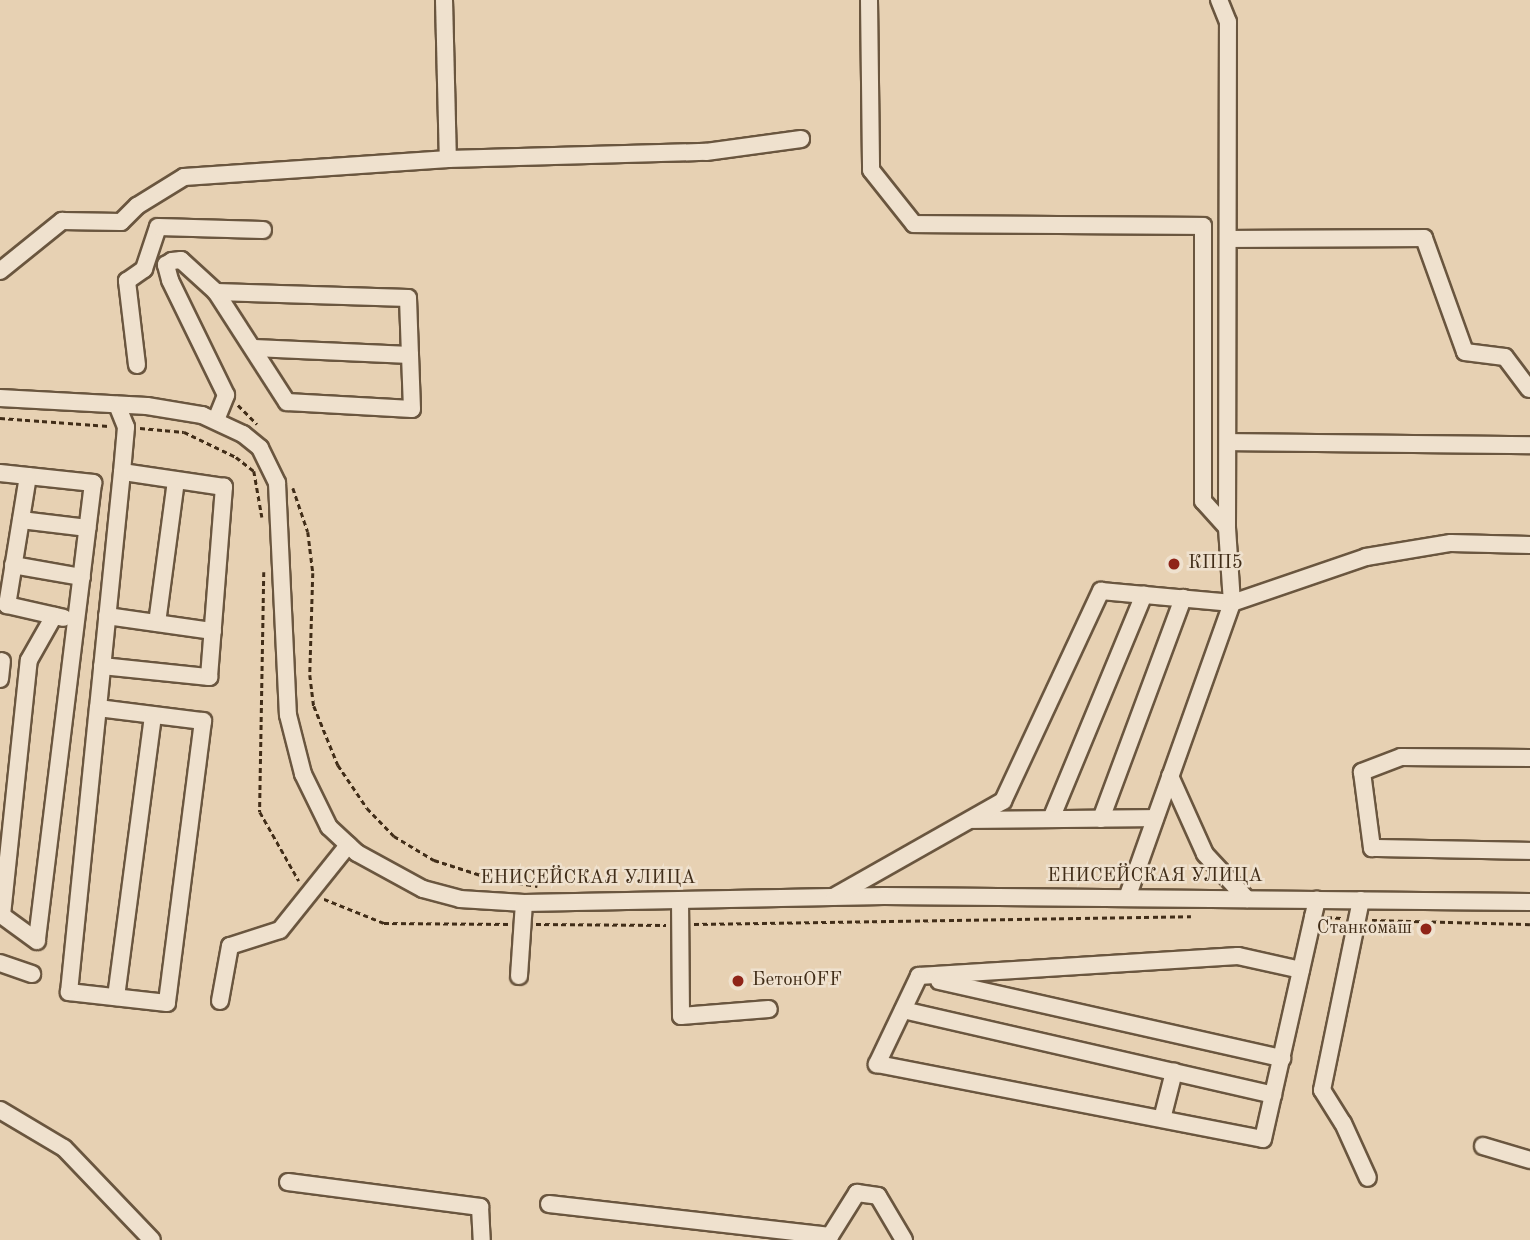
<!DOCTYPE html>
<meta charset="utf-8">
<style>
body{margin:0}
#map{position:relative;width:1530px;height:1240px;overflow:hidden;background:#e7d1b3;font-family:"Old Standard TT",serif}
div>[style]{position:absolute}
.path>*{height:2.5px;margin-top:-1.25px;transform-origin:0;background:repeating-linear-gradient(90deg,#412d18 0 5px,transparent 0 8.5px)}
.roads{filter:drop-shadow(2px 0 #6a563f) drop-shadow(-2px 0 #6a563f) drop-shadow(0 2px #6a563f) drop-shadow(0 -2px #6a563f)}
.minor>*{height:16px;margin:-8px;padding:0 8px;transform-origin:8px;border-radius:8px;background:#efe1ce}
.dots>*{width:19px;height:19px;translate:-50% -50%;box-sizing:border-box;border:4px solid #efe1ce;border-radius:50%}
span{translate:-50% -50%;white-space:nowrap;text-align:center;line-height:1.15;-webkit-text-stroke:5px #efe1ce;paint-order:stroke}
.poi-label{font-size:19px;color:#412d18}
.left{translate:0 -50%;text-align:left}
.right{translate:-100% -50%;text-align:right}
.street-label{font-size:19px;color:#412d18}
</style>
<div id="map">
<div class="path">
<i style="left:238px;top:405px;width:27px;rotate:45deg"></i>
<i style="left:0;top:418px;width:109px;rotate:4.2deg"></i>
<i style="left:140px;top:428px;width:44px;rotate:5.2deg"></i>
<i style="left:184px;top:432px;width:58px;rotate:25.7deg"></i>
<i style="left:236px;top:457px;width:23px;rotate:38deg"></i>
<i style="left:254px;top:471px;width:47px;rotate:80.1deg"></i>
<i style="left:293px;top:488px;width:46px;rotate:71.2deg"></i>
<i style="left:308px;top:532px;width:41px;rotate:83deg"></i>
<i style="left:313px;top:573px;width:102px;rotate:91.7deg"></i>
<i style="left:310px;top:675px;width:31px;rotate:83deg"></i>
<i style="left:314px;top:706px;width:64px;rotate:67.9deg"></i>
<i style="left:338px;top:765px;width:52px;rotate:56deg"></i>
<i style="left:367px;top:808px;width:39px;rotate:46deg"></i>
<i style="left:394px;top:836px;width:47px;rotate:31deg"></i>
<i style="left:434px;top:860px;width:62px;rotate:17.9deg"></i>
<i style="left:493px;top:879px;width:45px;rotate:9deg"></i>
<i style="left:264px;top:572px;width:240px;rotate:91deg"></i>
<i style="left:260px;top:812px;width:79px;rotate:60.5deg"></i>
<i style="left:1048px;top:881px;width:70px;rotate:-3.3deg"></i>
<i style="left:324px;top:899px;width:65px;rotate:21.8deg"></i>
<i style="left:384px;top:923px;width:125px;rotate:0.5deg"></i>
<i style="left:1327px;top:917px;width:14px;rotate:4deg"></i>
<i style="left:1372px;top:920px;width:158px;rotate:1.5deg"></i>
<i style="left:536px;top:924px;width:130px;rotate:0.4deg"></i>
<i style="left:694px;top:924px;width:497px;rotate:-0.9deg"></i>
</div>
<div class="roads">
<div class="minor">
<i style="left:444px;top:0;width:159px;rotate:88.6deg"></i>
<i style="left:869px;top:0;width:170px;rotate:89.3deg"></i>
<i style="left:871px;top:170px;width:69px;rotate:51.5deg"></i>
<i style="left:914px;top:224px;width:289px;rotate:0.4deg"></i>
<i style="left:1203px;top:226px;width:275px;rotate:90deg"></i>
<i style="left:1203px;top:501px;width:36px;rotate:48deg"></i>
<i style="left:1230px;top:239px;width:194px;rotate:-0.3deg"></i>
<i style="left:1424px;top:238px;width:121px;rotate:70.2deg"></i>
<i style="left:1465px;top:352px;width:40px;rotate:7.1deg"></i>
<i style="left:1505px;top:357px;width:40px;rotate:53deg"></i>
<i style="left:0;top:271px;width:80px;rotate:-38.9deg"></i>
<i style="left:62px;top:221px;width:59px;rotate:1deg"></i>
<i style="left:121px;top:222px;width:23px;rotate:-45deg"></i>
<i style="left:137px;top:206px;width:55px;rotate:-31.7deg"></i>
<i style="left:184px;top:177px;width:265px;rotate:-3.9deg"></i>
<i style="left:448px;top:159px;width:258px;rotate:-1.6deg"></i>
<i style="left:706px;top:152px;width:96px;rotate:-7.8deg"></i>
<i style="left:216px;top:292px;width:131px;rotate:57.2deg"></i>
<i style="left:287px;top:402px;width:125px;rotate:3.2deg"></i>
<i style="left:412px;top:409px;width:54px;rotate:-92.1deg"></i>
<i style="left:137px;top:365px;width:85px;rotate:-96.8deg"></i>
<i style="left:127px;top:281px;width:21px;rotate:-35deg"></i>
<i style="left:144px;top:269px;width:44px;rotate:-71.6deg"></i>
<i style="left:158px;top:227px;width:105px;rotate:1.6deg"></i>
<i style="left:0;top:398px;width:147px;rotate:3.1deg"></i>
<i style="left:147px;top:406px;width:56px;rotate:9.3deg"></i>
<i style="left:202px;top:415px;width:45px;rotate:24.9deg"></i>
<i style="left:243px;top:434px;width:22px;rotate:39deg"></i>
<i style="left:260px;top:448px;width:39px;rotate:64deg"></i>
<i style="left:277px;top:483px;width:232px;rotate:87.3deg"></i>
<i style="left:288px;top:715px;width:61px;rotate:75.7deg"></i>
<i style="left:303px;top:774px;width:59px;rotate:63.9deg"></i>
<i style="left:329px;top:827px;width:38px;rotate:43deg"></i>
<i style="left:357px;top:853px;width:75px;rotate:28.6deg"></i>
<i style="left:423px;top:889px;width:38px;rotate:15deg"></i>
<i style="left:460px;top:899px;width:64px;rotate:3.6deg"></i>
<i style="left:524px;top:903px;width:360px;rotate:-1.1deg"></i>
<i style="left:884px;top:896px;width:646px;rotate:0.53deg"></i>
<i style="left:216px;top:420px;width:27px;rotate:-68deg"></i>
<i style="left:226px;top:395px;width:128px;rotate:-116deg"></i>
<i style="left:170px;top:280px;width:16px;rotate:-105deg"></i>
<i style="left:166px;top:265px;width:7px;rotate:-34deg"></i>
<i style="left:172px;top:261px;width:9px;rotate:-6deg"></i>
<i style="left:181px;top:260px;width:47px;rotate:42.4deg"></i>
<i style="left:216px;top:292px;width:192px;rotate:1.8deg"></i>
<i style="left:408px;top:298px;width:57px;rotate:88deg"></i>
<i style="left:410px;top:355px;width:156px;rotate:-177.4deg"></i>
<i style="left:1228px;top:442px;width:302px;rotate:0.6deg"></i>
<i style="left:0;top:473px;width:94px;rotate:6.1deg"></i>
<i style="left:93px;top:483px;width:461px;rotate:97deg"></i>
<i style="left:37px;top:941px;width:46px;rotate:-143.9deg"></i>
<i style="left:28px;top:476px;width:131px;rotate:99.2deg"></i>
<i style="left:7px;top:605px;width:58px;rotate:12.8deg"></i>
<i style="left:21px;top:520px;width:67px;rotate:6.8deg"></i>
<i style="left:13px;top:565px;width:70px;rotate:9.9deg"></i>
<i style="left:107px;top:616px;width:107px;rotate:8.1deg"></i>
<i style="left:157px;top:623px;width:144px;rotate:-82.4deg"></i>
<i style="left:102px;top:666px;width:108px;rotate:5.9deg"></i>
<i style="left:209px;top:677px;width:191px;rotate:-85.5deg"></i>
<i style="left:224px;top:487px;width:103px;rotate:-171.6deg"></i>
<i style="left:0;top:679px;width:18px;rotate:-84deg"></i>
<i style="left:98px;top:708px;width:106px;rotate:7.1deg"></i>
<i style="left:203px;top:721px;width:284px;rotate:97.3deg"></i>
<i style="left:167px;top:1003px;width:99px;rotate:-173.6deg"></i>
<i style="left:69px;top:992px;width:285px;rotate:-84.2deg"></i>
<i style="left:98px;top:708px;width:237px;rotate:-84.2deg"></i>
<i style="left:122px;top:472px;width:45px;rotate:-84.9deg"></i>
<i style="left:126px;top:427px;width:24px;rotate:-112deg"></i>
<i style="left:1530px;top:758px;width:129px;rotate:-179.6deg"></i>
<i style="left:1401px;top:757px;width:42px;rotate:159deg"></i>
<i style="left:1362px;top:772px;width:77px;rotate:82.5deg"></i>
<i style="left:1372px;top:848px;width:158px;rotate:1.1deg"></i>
<i style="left:1170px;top:776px;width:85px;rotate:65.8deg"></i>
<i style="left:1205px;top:854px;width:62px;rotate:47deg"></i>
<i style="left:1051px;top:819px;width:243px;rotate:-67.5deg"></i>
<i style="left:1101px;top:819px;width:236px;rotate:-69.6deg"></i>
<i style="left:973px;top:820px;width:182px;rotate:-0.6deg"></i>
<i style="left:835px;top:896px;width:193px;rotate:-29.5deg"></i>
<i style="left:1003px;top:801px;width:232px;rotate:-65deg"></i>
<i style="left:1101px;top:591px;width:132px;rotate:5.2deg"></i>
<i style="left:1232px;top:603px;width:142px;rotate:-18.9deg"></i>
<i style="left:1366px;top:557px;width:86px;rotate:-9.4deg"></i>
<i style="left:1451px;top:543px;width:79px;rotate:1.5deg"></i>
<i style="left:1127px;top:898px;width:313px;rotate:-70.4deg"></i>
<i style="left:1232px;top:603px;width:75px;rotate:-93.8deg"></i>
<i style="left:1227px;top:528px;width:506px;rotate:-89.89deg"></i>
<i style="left:1228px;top:22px;width:24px;rotate:-112deg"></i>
<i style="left:680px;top:900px;width:116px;rotate:89.5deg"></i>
<i style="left:681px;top:1016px;width:88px;rotate:-4.5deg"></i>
<i style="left:1361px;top:900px;width:194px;rotate:101.6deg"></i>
<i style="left:1322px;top:1090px;width:39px;rotate:58deg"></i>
<i style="left:1343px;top:1123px;width:60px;rotate:65.6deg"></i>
<i style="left:2px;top:915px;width:256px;rotate:-84deg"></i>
<i style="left:29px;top:660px;width:51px;rotate:-60.4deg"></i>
<i style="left:0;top:963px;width:34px;rotate:19deg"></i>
<i style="left:1301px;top:970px;width:65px;rotate:-167.5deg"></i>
<i style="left:1238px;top:956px;width:320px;rotate:176.4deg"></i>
<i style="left:919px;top:976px;width:98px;rotate:115.5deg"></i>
<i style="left:877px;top:1064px;width:393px;rotate:11deg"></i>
<i style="left:1263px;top:1139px;width:228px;rotate:-77.3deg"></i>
<i style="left:1313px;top:917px;width:18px;rotate:-77deg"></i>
<i style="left:519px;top:976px;width:73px;rotate:-86.1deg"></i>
<i style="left:939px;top:981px;width:352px;rotate:12.7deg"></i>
<i style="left:116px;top:997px;width:284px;rotate:-82.5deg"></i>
<i style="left:220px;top:1001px;width:56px;rotate:-79.7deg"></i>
<i style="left:230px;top:946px;width:52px;rotate:-17.7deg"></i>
<i style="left:280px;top:930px;width:109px;rotate:-51.3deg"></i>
<i style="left:903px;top:1010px;width:380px;rotate:12.9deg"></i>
<i style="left:0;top:1110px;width:74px;rotate:30.7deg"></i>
<i style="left:64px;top:1148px;width:127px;rotate:46.3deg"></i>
<i style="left:1162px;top:1119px;width:49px;rotate:-75.7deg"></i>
<i style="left:1483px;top:1146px;width:49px;rotate:16.6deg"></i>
<i style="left:288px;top:1182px;width:194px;rotate:7.4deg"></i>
<i style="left:480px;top:1207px;width:33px;rotate:87deg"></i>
<i style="left:549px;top:1204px;width:283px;rotate:6.5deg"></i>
<i style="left:830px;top:1236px;width:51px;rotate:-57.9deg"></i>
<i style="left:857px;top:1193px;width:21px;rotate:8deg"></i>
<i style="left:878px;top:1196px;width:51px;rotate:59.4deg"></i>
</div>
</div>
<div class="dots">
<i style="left:1174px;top:564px;background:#8f2418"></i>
<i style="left:1426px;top:929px;background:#8f2418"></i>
<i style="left:738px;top:981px;background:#8f2418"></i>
</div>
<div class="poi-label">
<span class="left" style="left:1188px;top:564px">КПП5</span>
<span class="right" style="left:1412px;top:929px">Станкомаш</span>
<span class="left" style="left:752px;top:981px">БетонOFF</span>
</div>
<div class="street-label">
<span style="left:1155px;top:877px">ЕНИСЕЙСКАЯ УЛИЦА</span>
<span style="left:588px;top:879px">ЕНИСЕЙСКАЯ УЛИЦА</span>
</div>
</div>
